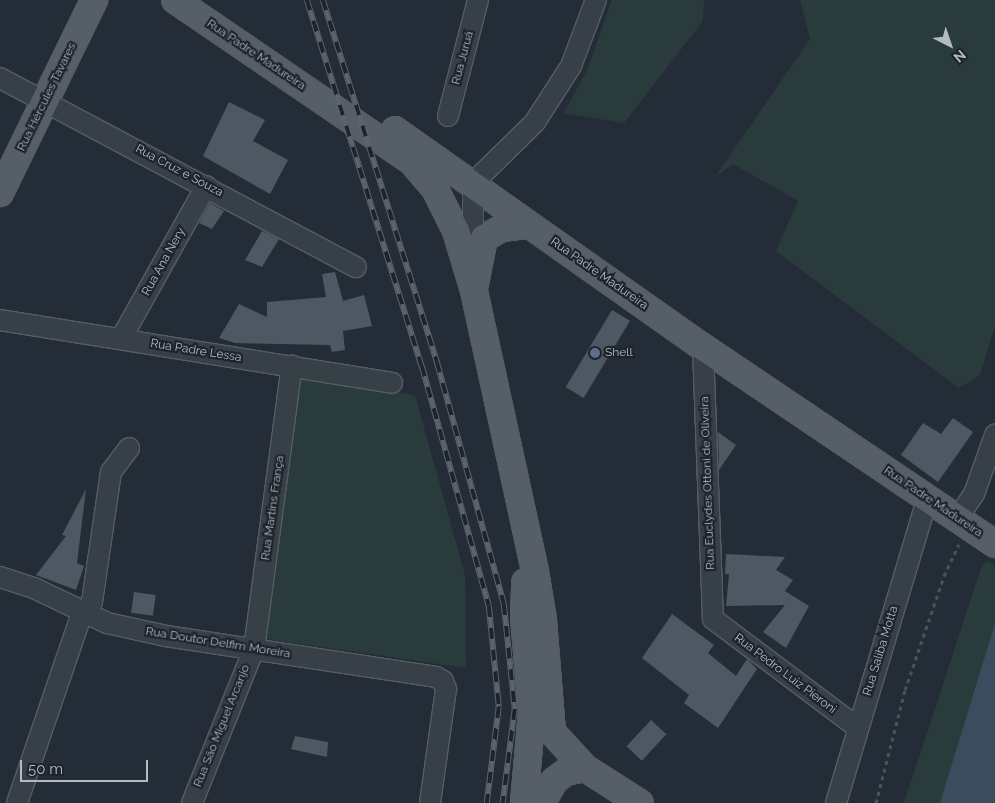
<!DOCTYPE html>
<meta charset="utf-8">
<style>
body{margin:0}
#map{position:relative;width:995px;height:803px;overflow:hidden;background:#242d37;font-family:Raleway,sans-serif}
div>[style]{position:absolute}
.green>*{inset:0;background:#293b3a}
.water>*{inset:0;background:#3c4c5e}
.building>*{inset:0;background:#4d5862;transform-origin:0 0}
.path>*{height:3px;margin-top:-1.5px;transform-origin:0;background:repeating-linear-gradient(90deg,#465657 0 4px,transparent 0 8px)}
.roads{filter:drop-shadow(1px 0 #555d65) drop-shadow(-1px 0 #555d65) drop-shadow(0 1px #555d65) drop-shadow(0 -1px #555d65)}
.minor>*{height:20px;margin:-10px;padding:0 10px;transform-origin:10px;border-radius:10px;background:#373f47}
.major>*{height:26px;margin:-13px;padding:0 13px;transform-origin:13px;border-radius:13px;background:#565e67}
.rail>*{height:5.5px;margin-top:-2.75px;transform-origin:0;background:repeating-linear-gradient(90deg,#1d242c 0 11px,#5a636e 0 22px);box-sizing:border-box;border-block:1px solid #5a636e}
.dots>*{width:14px;height:14px;translate:-50% -50%;box-sizing:border-box;border:2px solid #1d242c;border-radius:50%}
span{translate:-50% -50%;white-space:nowrap;text-align:center;line-height:1.15;-webkit-text-stroke:4.5px #1d242c;paint-order:stroke}
.street-label{font-size:12px;color:#b2bac3}
.poi-label{font-size:12px;color:#b2bac3}
.left{translate:0 -50%;text-align:left}
.north{position:absolute;left:925px;top:20px;width:50px;height:50px;-webkit-text-stroke:4px #1d242c;paint-order:stroke;rotate:139deg;font-size:14px;font-weight:700;line-height:20px;text-align:center;color:#b2bac3}
.north::after{content:'';display:block;margin:auto;width:18px;height:22px;background:#b2bac3;clip-path:polygon(50% 0,100% 100%,50% 72%,0 100%)}
.scale{position:absolute;left:20px;top:760px;width:128px;height:22px;box-sizing:border-box;border:2px solid #b2bac3;border-top:0;padding-left:6px;font-size:15px;line-height:18px;white-space:nowrap;color:#b2bac3;-webkit-text-stroke:4px #1d242c;paint-order:stroke}
</style>
<div id="map">
<div class="green">
<i style="clip-path:polygon(612px 0,704px 0,703px 21px,624px 123px,564px 113px,588px 68px)"></i>
<i style="clip-path:polygon(800px 0,995px 0,995px 325px,980px 375px,959px 388px,776px 251px,798px 201px,733px 164px,715px 177px,810px 39px)"></i>
<i style="clip-path:polygon(299px 376px,415px 395px,465px 575px,466px 668px,259px 638px)"></i>
<i style="clip-path:polygon(988px 561px,995px 566px,995px 803px,904px 803px,982px 565px)"></i>
</div>
<div class="water">
<i style="clip-path:polygon(995px 624px,995px 803px,940px 803px,985px 656px)"></i>
</div>
<div class="building">
<i style="clip-path:polygon(229px 102px,265px 120px,253px 141px,288px 160px,270px 194px,203px 156px)"></i>
<i style="clip-path:polygon(210px 203px,224px 211px,212px 229px,199px 223px)"></i>
<i style="clip-path:polygon(262px 231px,279px 239px,262px 267px,245px 260px)"></i>
<i style="clip-path:polygon(335px 272px,343px 301px,364px 295px,372px 326px,343px 331px,345px 350px,332px 352px,330px 345px,235px 343px,219px 338px,239px 304px,267px 317px,267px 302px,326px 297px,322px 274px)"></i>
<i style="left:612px;top:310px;width:21px;height:90px;rotate:31deg"></i>
<i style="clip-path:polygon(953px 418px,973px 432px,938px 482px,901px 455px,923px 423px,941px 434px)"></i>
<i style="clip-path:polygon(718px 432px,736px 445px,719px 470px)"></i>
<i style="clip-path:polygon(86px 489px,77px 563px,84px 566px,76px 590px,36px 575px,66px 536px,62px 535px)"></i>
<i style="clip-path:polygon(726px 554px,785px 557px,776px 570px,793px 580px,785px 591px,809px 606px,786px 648px,763px 632px,785px 605px,726px 606px,729px 574px,725px 574px)"></i>
<i style="left:134px;top:592px;width:22px;height:21px;rotate:8deg"></i>
<i style="clip-path:polygon(672px 614px,714px 645px,708px 653px,736px 676px,747px 659px,757px 669px,718px 728px,684px 703px,689px 695px,642px 658px)"></i>
<i style="left:651px;top:720px;width:21px;height:36px;rotate:43deg"></i>
<i style="clip-path:polygon(295px 736px,328px 742px,327px 757px,291px 749px)"></i>
</div>
<div class="path">
<i style="left:876px;top:803px;width:117px;rotate:-75.6deg"></i>
<i style="left:905px;top:690px;width:120px;rotate:-71.1deg"></i>
<i style="left:944px;top:576px;width:35px;rotate:-65deg"></i>
</div>
<div class="roads">
<div class="minor">
<i style="left:0;top:78px;width:403px;rotate:28deg"></i>
<i style="left:448px;top:116px;width:120px;rotate:-75.5deg"></i>
<i style="left:473px;top:261px;width:78px;rotate:-90deg"></i>
<i style="left:473px;top:183px;width:87px;rotate:-44.5deg"></i>
<i style="left:535px;top:122px;width:67px;rotate:-57.3deg"></i>
<i style="left:571px;top:66px;width:71px;rotate:-69.3deg"></i>
<i style="left:0;top:320px;width:397px;rotate:9.1deg"></i>
<i style="left:121px;top:339px;width:175px;rotate:-60.9deg"></i>
<i style="left:703px;top:347px;width:272px;rotate:87.9deg"></i>
<i style="left:713px;top:619px;width:181px;rotate:36.9deg"></i>
<i style="left:957px;top:519px;width:30px;rotate:-56deg"></i>
<i style="left:974px;top:494px;width:63px;rotate:-70.4deg"></i>
<i style="left:0;top:577px;width:38px;rotate:18deg"></i>
<i style="left:36px;top:589px;width:79px;rotate:25.6deg"></i>
<i style="left:107px;top:623px;width:60px;rotate:12.4deg"></i>
<i style="left:166px;top:636px;width:273px;rotate:8.6deg"></i>
<i style="left:436px;top:677px;width:8px;rotate:30deg"></i>
<i style="left:443px;top:681px;width:9px;rotate:69deg"></i>
<i style="left:446px;top:689px;width:115px;rotate:98deg"></i>
<i style="left:17px;top:803px;width:191px;rotate:-71.1deg"></i>
<i style="left:79px;top:622px;width:24px;rotate:-57deg"></i>
<i style="left:92px;top:602px;width:131px;rotate:-81.7deg"></i>
<i style="left:111px;top:472px;width:30px;rotate:-53deg"></i>
<i style="left:192px;top:803px;width:166px;rotate:-68.1deg"></i>
<i style="left:254px;top:649px;width:286px;rotate:-82.4deg"></i>
<i style="left:836px;top:803px;width:317px;rotate:-73.3deg"></i>
</div>
<div class="major">
<i style="left:175px;top:0;width:286px;rotate:34.3deg"></i>
<i style="left:411px;top:161px;width:37px;rotate:49deg"></i>
<i style="left:435px;top:189px;width:47px;rotate:63.4deg"></i>
<i style="left:456px;top:231px;width:63px;rotate:73.3deg"></i>
<i style="left:474px;top:291px;width:287px;rotate:77.7deg"></i>
<i style="left:535px;top:571px;width:50px;rotate:80.7deg"></i>
<i style="left:543px;top:620px;width:112px;rotate:85.4deg"></i>
<i style="left:552px;top:732px;width:49px;rotate:47.5deg"></i>
<i style="left:585px;top:768px;width:65px;rotate:32.5deg"></i>
<i style="left:395px;top:130px;width:377px;rotate:35.2deg"></i>
<i style="left:703px;top:347px;width:352px;rotate:34deg"></i>
<i style="left:0;top:193px;width:215px;rotate:-64deg"></i>
<i style="left:475px;top:284px;width:47px;rotate:-78.9deg"></i>
<i style="left:484px;top:238px;width:21px;rotate:-29deg"></i>
<i style="left:502px;top:228px;width:26px;rotate:-7deg"></i>
<i style="left:524px;top:803px;width:91px;rotate:-85deg"></i>
<i style="left:532px;top:712px;width:95px;rotate:-94.8deg"></i>
<i style="left:524px;top:617px;width:35px;rotate:-88deg"></i>
<i style="left:542px;top:803px;width:25px;rotate:-61deg"></i>
<i style="left:554px;top:781px;width:15px;rotate:-37deg"></i>
<i style="left:566px;top:772px;width:19px;rotate:-12deg"></i>
</div>
</div>
<div class="rail">
<i style="left:307px;top:0;width:384px;rotate:72.6deg"></i>
<i style="left:422px;top:366px;width:249px;rotate:74.4deg"></i>
<i style="left:489px;top:606px;width:101px;rotate:84.3deg"></i>
<i style="left:499px;top:707px;width:97px;rotate:97.1deg"></i>
<i style="left:323px;top:0;width:380px;rotate:72.5deg"></i>
<i style="left:437px;top:362px;width:251px;rotate:74.5deg"></i>
<i style="left:504px;top:604px;width:106px;rotate:84deg"></i>
<i style="left:515px;top:709px;width:95px;rotate:97.3deg"></i>
</div>
<div class="dots">
<i style="left:595px;top:353px;background:#5c6f8a"></i>
</div>
<div class="street-label">
<span style="left:256px;top:55px;rotate:34deg">Rua Padre Madureira</span>
<span style="left:463px;top:58px;rotate:-75deg">Rua Juruá</span>
<span style="left:47px;top:97px;rotate:-64deg">Rua Hércules Tavares</span>
<span style="left:179px;top:171px;rotate:28deg">Rua Cruz e Souza</span>
<span style="left:164px;top:262px;rotate:-61deg">Rua Ana Nery</span>
<span style="left:599px;top:274px;rotate:35deg">Rua Padre Madureira</span>
<span style="left:196px;top:351px;rotate:9deg">Rua Padre Lessa</span>
<span style="left:708px;top:483px;rotate:-92deg">Rua Euclydes Ottoni de Oliveira</span>
<span style="left:933px;top:502px;rotate:34deg">Rua Padre Madureira</span>
<span style="left:273px;top:508px;rotate:-82deg">Rua Martins França</span>
<span style="left:218px;top:643px;rotate:9deg">Rua Doutor Delfim Moreira</span>
<span style="left:881px;top:651px;rotate:-73deg">Rua Saliba Motta</span>
<span style="left:785px;top:674px;rotate:37deg">Rua Pedro Luiz Pieroni</span>
<span style="left:222px;top:726px;rotate:-68deg">Rua São Miguel Arcanjo</span>
</div>
<div class="poi-label">
<span class="left" style="left:605px;top:353px">Shell</span>
</div>
<div class="north">N</div>
<div class="scale">50 m</div>
</div>
